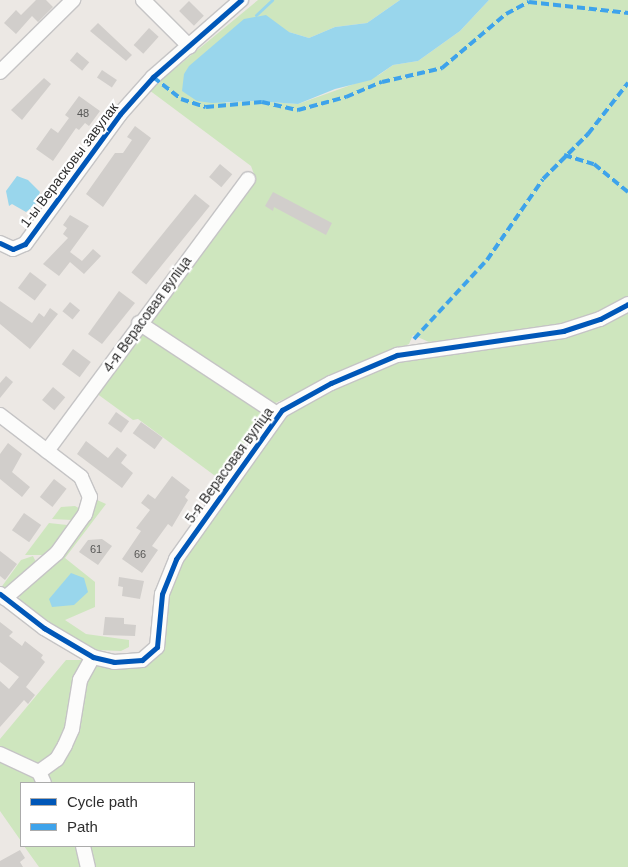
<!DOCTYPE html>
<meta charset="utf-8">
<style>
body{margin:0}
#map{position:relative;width:628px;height:867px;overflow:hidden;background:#ece8e4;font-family:Helvetica,sans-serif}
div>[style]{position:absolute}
.green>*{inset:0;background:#cee6be}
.water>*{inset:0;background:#99d6ec}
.stream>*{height:3px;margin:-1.5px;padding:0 1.5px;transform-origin:1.5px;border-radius:1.5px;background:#99d6ec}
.building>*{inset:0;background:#d1cecb;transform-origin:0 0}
.roads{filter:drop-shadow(1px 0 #c5c4c5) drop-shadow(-1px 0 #c5c4c5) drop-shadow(0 1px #c5c4c5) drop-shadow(0 -1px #c5c4c5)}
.minor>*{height:14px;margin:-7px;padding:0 7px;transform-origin:7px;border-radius:7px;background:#fcfcfb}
.quiet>*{height:4px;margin-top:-2px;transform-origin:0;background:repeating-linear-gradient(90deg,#3ea3eb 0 8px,transparent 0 12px)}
.cycleway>*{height:5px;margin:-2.5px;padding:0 2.5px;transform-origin:2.5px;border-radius:2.5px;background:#0057b8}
span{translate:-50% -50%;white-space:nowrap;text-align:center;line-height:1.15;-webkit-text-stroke:4.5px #fff;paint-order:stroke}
.number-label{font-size:11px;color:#585857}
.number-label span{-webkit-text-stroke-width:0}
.street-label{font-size:14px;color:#2e2e2e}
.legend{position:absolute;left:20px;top:782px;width:175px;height:65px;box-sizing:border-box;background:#fff;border:1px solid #ababab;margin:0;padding:6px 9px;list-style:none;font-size:15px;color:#2e2e2e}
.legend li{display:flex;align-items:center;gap:10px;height:25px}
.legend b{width:25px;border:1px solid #ababab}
</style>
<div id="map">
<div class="green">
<i style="clip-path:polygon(258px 0,400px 0,367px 23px,335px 27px,309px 38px,289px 32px,225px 103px,255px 101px,298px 104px,379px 75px,393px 65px,418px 61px,460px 31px,489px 0,628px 0,628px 296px,589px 316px,550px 327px,429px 342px,413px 335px,409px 344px,273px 404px,151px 326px,149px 317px,255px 177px,251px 166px,149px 90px)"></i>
<i style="clip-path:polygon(628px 311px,628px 867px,39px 867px,24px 846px,194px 846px,194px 783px,21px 783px,21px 841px,0 811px,0 739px,66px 660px,89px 660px,132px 668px,151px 662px,158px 655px,173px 575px,283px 420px,306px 403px,366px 373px,402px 361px)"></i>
<i style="clip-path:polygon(144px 332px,266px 415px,218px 478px,138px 419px,133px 420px,96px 393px,137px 336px)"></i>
<i style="clip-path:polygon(95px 499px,106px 504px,65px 558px,95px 582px,95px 607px,65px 620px,86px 634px,129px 640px,129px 647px,121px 651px,96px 650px,75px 642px,19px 600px,20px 594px)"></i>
<i style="clip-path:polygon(75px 506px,80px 509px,72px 520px,52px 519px,61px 507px)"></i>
<i style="clip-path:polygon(49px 523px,67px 525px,65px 536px,45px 555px,25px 555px)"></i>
<i style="clip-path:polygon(33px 556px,37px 564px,6px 590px,0 589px,21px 560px)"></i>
</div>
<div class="water">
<i style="clip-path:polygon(400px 0,489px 0,460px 31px,418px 61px,393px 65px,371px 80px,335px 89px,298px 104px,255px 101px,212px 103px,197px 101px,182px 91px,184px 74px,189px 66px,244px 19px,266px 15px,289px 32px,309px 38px,335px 27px,367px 23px)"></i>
<i style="clip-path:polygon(17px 176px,28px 180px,40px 192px,35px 205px,26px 212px,12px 204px,9px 206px,6px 191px)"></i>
<i style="clip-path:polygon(71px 573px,84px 578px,88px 592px,74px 605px,52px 607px,49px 599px)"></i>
</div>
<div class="stream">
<i style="left:256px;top:15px;width:22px;rotate:-43deg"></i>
</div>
<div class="building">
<i style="clip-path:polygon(36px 0,46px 0,53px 7px,38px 22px,32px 16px,16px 34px,4px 23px,16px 10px,21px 15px)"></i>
<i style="left:189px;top:1px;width:21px;height:14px;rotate:45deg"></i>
<i style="clip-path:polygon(98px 23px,132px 55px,126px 61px,90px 31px)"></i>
<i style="left:149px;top:28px;width:13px;height:23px;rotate:42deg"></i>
<i style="left:77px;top:52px;width:16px;height:11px;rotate:40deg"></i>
<i style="left:102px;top:70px;width:18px;height:9px;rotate:34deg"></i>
<i style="clip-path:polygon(44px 78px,51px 84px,22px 120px,11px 110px)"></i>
<i style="clip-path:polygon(79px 96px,100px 111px,89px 126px,85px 123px,79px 130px,76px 128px,53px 161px,36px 149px,51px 128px,58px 133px,69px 118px,65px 115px)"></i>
<i style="clip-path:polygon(135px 126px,151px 138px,103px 207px,86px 194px,115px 153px,123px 153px,132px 140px,127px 137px)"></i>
<i style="left:220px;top:164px;width:16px;height:17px;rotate:40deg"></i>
<i style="clip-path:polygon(273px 192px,332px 223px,326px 235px,274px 207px,273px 211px,265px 206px)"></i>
<i style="left:195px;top:194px;width:19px;height:101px;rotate:39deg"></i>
<i style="clip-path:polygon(70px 215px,89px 226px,70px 252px,82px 261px,93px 249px,101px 256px,84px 274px,70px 262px,59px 276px,43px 264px,68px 238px,63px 234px,67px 228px,63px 225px)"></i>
<i style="left:30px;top:272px;width:21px;height:20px;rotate:37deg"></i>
<i style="clip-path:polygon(119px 291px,135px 303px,102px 344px,88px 334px)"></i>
<i style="clip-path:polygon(0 301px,32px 323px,39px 313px,44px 317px,50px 308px,58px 314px,30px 349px,0 324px)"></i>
<i style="left:70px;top:302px;width:13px;height:12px;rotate:39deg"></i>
<i style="left:73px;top:349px;width:22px;height:19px;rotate:36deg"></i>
<i style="clip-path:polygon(6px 376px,13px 382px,0 398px,0 383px)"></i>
<i style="left:53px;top:387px;width:16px;height:17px;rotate:40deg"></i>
<i style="left:116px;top:412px;width:16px;height:14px;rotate:35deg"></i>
<i style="left:141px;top:422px;width:27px;height:14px;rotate:36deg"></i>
<i style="clip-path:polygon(86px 441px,108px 458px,117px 447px,127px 455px,121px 463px,133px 473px,122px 488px,77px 454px)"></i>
<i style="clip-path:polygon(8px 443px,22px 454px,12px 472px,30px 487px,22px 497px,0 479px,0 454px)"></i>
<i style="clip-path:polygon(172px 476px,190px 490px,185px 497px,188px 500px,172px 527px,168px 524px,152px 546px,158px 550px,142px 573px,122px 559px,141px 531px,136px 528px,150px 510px,141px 503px,148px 494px,155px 499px)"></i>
<i style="left:54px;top:479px;width:16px;height:23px;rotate:38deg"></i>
<i style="left:24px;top:513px;width:21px;height:21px;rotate:35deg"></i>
<i style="clip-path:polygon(102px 539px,112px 546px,98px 565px,79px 552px,88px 540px)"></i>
<i style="clip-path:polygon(0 551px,17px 564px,5px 580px,0 576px)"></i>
<i style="clip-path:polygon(119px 577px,144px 581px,140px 599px,122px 596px,123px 587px,118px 586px)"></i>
<i style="clip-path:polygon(105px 617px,124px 618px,124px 624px,136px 625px,135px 636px,103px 635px)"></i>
<i style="clip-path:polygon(0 622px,13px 632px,9px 636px,22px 646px,25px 641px,43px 655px,41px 658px,45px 662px,26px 687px,35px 695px,28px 704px,24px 700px,0 727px,0 681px,9px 689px,19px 677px,0 662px)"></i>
<i style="clip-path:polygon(20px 850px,25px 858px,20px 862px,23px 867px,0 867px,0 861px)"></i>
</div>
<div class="roads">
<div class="minor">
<i style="left:143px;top:0;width:66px;rotate:45deg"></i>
<i style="left:0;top:72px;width:103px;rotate:-44.6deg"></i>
<i style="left:0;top:243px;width:14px;rotate:25deg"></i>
<i style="left:13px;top:249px;width:13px;rotate:-23deg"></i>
<i style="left:25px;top:244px;width:161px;rotate:-53.8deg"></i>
<i style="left:120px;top:114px;width:50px;rotate:-48.3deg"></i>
<i style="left:153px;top:77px;width:117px;rotate:-41.2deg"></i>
<i style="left:139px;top:323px;width:165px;rotate:33.4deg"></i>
<i style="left:0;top:415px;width:102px;rotate:37.4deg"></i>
<i style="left:81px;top:477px;width:22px;rotate:66deg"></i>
<i style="left:90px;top:497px;width:18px;rotate:106deg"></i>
<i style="left:85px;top:514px;width:48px;rotate:125.7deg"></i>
<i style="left:57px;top:553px;width:69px;rotate:139.1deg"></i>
<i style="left:47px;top:451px;width:338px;rotate:-53.5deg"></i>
<i style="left:0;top:594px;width:56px;rotate:37.7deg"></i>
<i style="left:44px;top:628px;width:57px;rotate:30.6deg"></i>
<i style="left:93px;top:657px;width:22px;rotate:13deg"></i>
<i style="left:114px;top:662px;width:28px;rotate:-4deg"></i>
<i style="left:142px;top:660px;width:20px;rotate:-41deg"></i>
<i style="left:157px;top:647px;width:53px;rotate:-84.6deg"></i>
<i style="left:162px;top:594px;width:38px;rotate:-68deg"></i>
<i style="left:176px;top:559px;width:183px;rotate:-54.6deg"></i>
<i style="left:282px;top:410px;width:56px;rotate:-28.9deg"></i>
<i style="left:331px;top:383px;width:72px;rotate:-23deg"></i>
<i style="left:397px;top:355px;width:168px;rotate:-8.2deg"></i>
<i style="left:563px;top:331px;width:39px;rotate:-18deg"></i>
<i style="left:600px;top:319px;width:32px;rotate:-28deg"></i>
<i style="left:0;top:754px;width:43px;rotate:24.8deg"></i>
<i style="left:39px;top:772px;width:12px;rotate:66deg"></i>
<i style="left:39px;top:772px;width:22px;rotate:-36deg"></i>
<i style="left:57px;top:759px;width:16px;rotate:-60deg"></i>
<i style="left:65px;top:745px;width:17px;rotate:-66deg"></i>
<i style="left:72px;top:729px;width:50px;rotate:-80.7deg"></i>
<i style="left:80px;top:680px;width:26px;rotate:-61deg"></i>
<i style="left:83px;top:846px;width:22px;rotate:77deg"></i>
</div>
</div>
<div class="quiet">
<i style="left:153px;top:77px;width:36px;rotate:38deg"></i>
<i style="left:181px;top:99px;width:26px;rotate:18deg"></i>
<i style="left:206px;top:107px;width:56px;rotate:-5.1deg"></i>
<i style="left:262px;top:102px;width:37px;rotate:13deg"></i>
<i style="left:298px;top:110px;width:50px;rotate:-15.2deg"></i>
<i style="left:346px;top:97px;width:39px;rotate:-23deg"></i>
<i style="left:382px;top:82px;width:62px;rotate:-13.1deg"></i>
<i style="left:442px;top:68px;width:84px;rotate:-40.2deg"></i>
<i style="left:506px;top:14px;width:26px;rotate:-28deg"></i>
<i style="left:529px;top:2px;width:100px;rotate:6.3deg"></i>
<i style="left:564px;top:155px;width:31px;rotate:17deg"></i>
<i style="left:594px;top:164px;width:44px;rotate:39.5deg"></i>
<i style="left:414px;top:339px;width:108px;rotate:-47.3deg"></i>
<i style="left:487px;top:260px;width:98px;rotate:-55.3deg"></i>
<i style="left:543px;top:179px;width:64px;rotate:-45deg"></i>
<i style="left:588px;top:134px;width:65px;rotate:-51.9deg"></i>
</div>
<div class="cycleway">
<i style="left:0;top:243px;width:14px;rotate:25deg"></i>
<i style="left:13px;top:249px;width:13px;rotate:-23deg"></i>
<i style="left:25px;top:244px;width:161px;rotate:-53.8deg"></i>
<i style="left:120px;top:114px;width:50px;rotate:-48.3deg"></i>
<i style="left:153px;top:77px;width:117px;rotate:-41.2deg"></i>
<i style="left:0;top:594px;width:56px;rotate:37.7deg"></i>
<i style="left:44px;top:628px;width:57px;rotate:30.6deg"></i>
<i style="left:93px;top:657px;width:22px;rotate:13deg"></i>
<i style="left:114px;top:662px;width:28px;rotate:-4deg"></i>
<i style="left:142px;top:660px;width:20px;rotate:-41deg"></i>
<i style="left:157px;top:647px;width:53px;rotate:-84.6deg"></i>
<i style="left:162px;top:594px;width:38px;rotate:-68deg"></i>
<i style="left:176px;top:559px;width:183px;rotate:-54.6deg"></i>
<i style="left:282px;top:410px;width:56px;rotate:-28.9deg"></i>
<i style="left:331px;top:383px;width:72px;rotate:-23deg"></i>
<i style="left:397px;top:355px;width:168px;rotate:-8.2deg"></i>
<i style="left:563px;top:331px;width:39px;rotate:-18deg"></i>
<i style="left:600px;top:319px;width:32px;rotate:-28deg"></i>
</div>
<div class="number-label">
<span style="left:83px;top:113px">48</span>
<span style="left:96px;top:549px">61</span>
<span style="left:140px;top:554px">66</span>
</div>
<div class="street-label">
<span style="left:69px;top:165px;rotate:-53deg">1-ы Верасковы завулак</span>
<span style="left:147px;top:314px;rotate:-54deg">4-я Верасовая вуліца</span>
<span style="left:229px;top:465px;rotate:-54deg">5-я Верасовая вуліца</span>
</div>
<ul class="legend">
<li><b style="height:6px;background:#0057b8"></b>Cycle path</li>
<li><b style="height:6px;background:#3ea3eb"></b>Path</li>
</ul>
</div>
